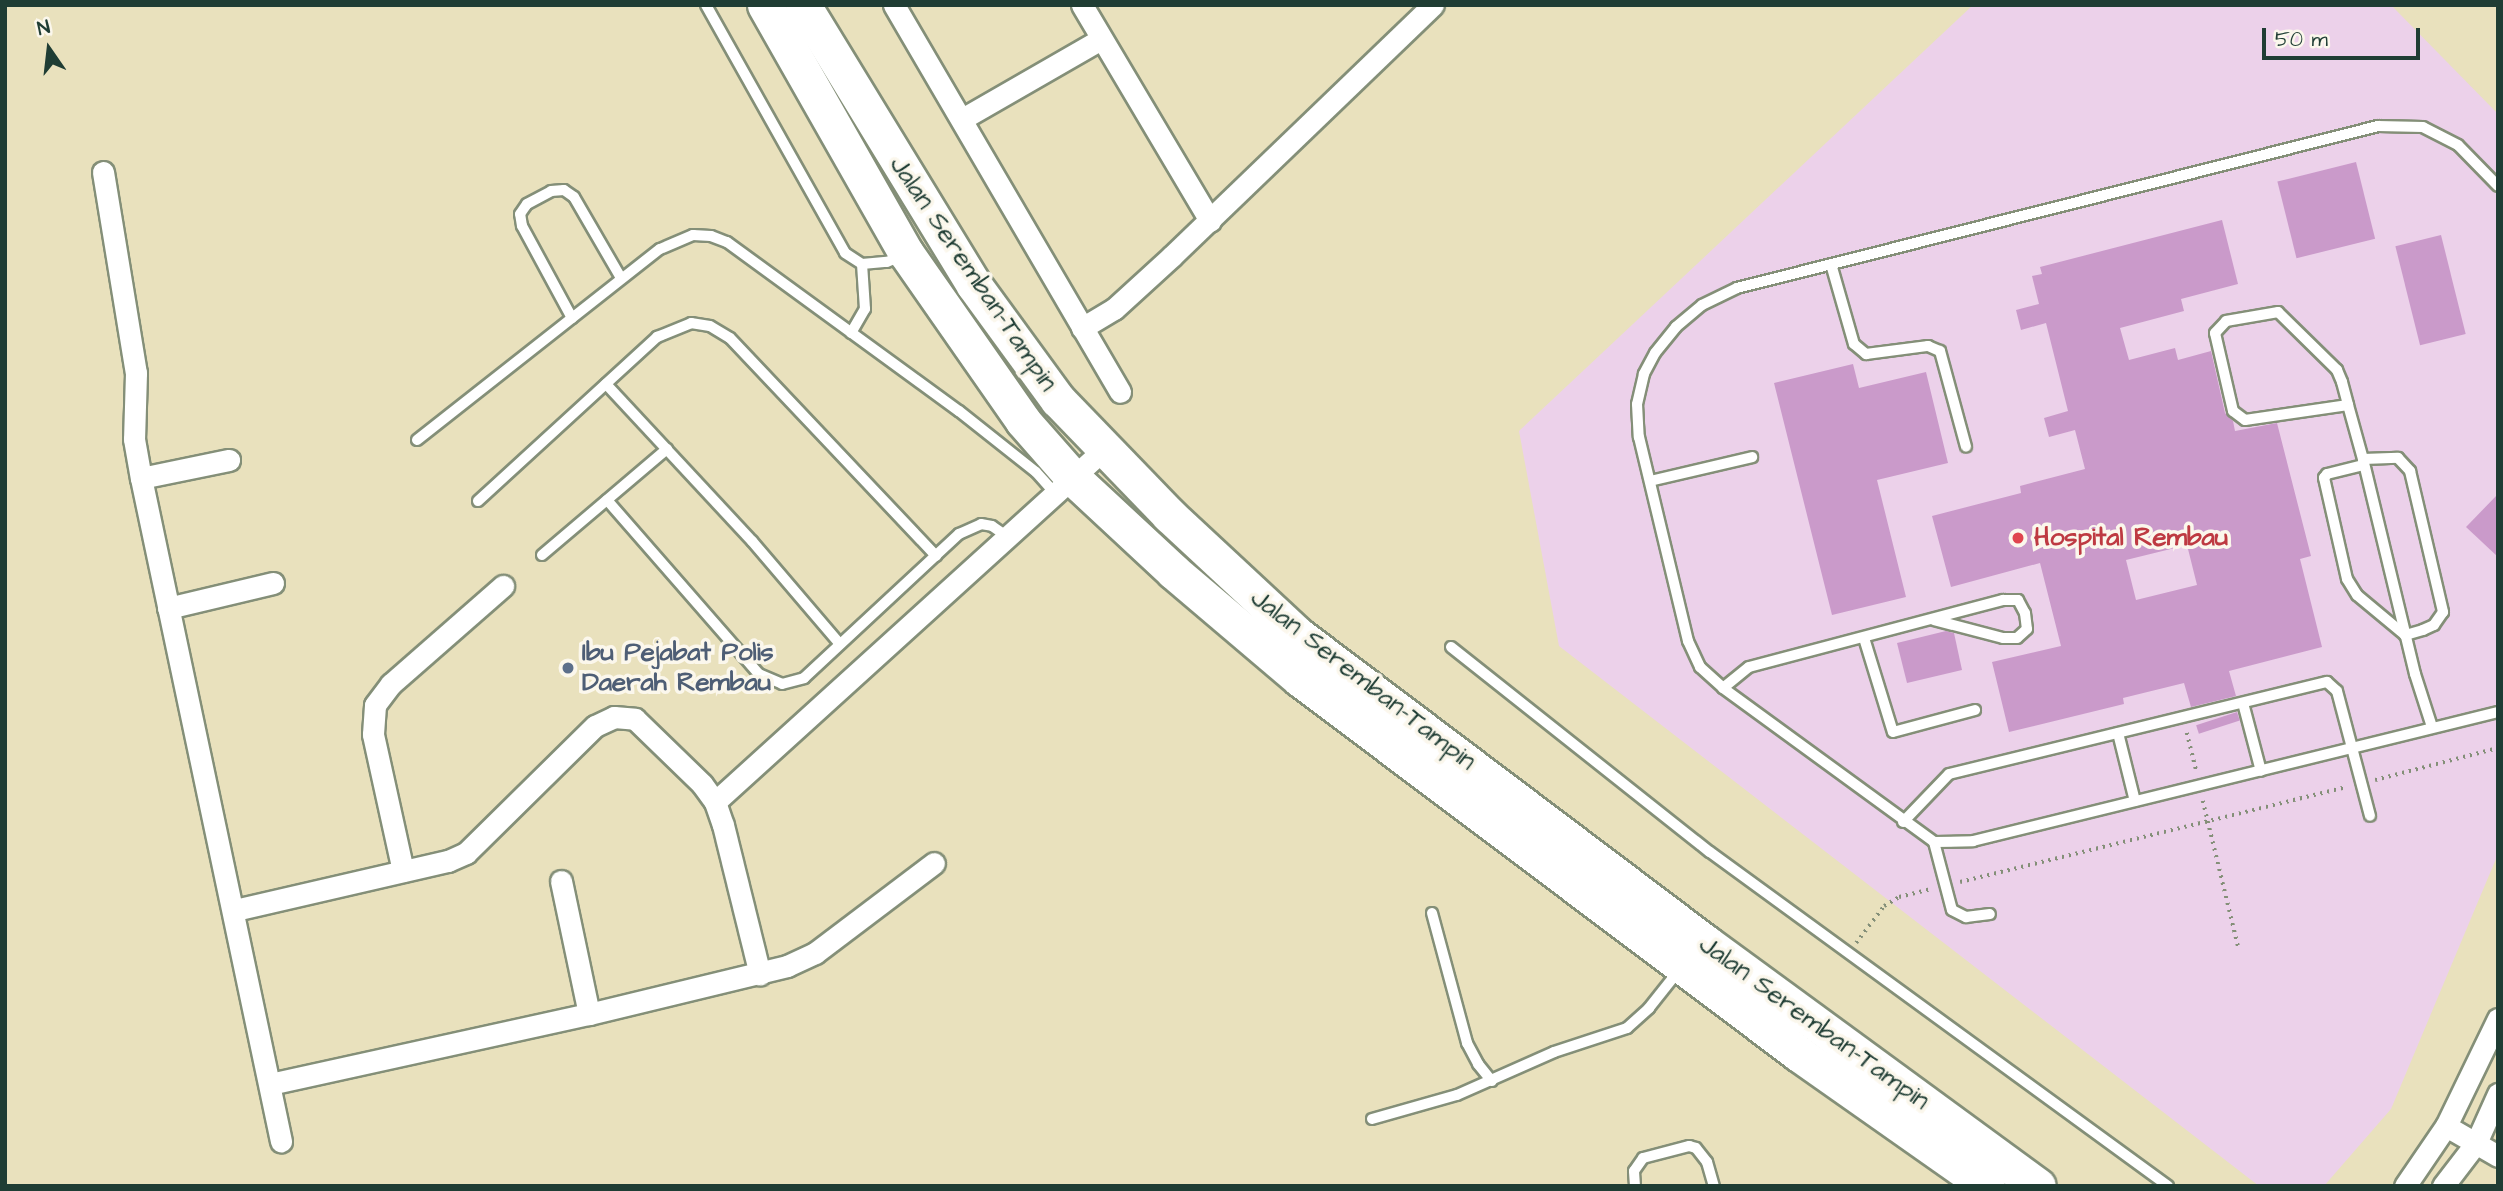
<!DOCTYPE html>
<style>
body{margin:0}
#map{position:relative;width:2503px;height:1191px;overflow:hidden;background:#e9e1bd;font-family:"Architects Daughter",sans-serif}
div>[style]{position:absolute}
.built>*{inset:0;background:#ecd1ea}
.building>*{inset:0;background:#ca9aca;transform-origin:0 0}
.path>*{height:3.5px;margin-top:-1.75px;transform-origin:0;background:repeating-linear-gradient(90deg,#848f78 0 2px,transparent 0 7px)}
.roads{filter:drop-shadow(2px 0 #848f78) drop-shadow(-2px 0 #848f78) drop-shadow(0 2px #848f78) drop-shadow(0 -2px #848f78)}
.service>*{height:10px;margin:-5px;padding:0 5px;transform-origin:5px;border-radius:5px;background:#fff}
.minor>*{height:21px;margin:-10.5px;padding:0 10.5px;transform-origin:10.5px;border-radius:10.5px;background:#fff}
.trunk>*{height:35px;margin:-17.5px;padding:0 17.5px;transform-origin:17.5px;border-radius:17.5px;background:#fff}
.dots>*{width:19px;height:19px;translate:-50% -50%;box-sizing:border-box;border:4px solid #fbf7ec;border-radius:50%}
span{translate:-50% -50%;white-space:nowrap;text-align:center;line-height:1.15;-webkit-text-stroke:7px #fbf7ec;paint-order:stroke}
.street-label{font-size:26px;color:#1f3d34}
.health-label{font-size:26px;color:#be3a42;font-weight:700}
.left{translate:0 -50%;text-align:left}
.service-label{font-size:26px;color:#4e5e75;font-weight:700}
.frame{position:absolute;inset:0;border:7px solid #1f3d34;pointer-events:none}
.north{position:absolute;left:14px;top:14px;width:70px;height:70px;-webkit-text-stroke:5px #fbf7ec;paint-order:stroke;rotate:346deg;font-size:19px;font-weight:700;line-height:28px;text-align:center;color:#1f3d34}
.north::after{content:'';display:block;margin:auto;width:24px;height:32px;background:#1f3d34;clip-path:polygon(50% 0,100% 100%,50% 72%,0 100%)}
.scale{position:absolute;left:2262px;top:28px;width:158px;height:32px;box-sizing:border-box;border:4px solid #1f3d34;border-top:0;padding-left:9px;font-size:21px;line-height:24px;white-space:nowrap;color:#1f3d34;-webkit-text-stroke:5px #fbf7ec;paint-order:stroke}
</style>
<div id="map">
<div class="built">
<i style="clip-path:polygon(1973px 5px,2391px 5px,2498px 114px,2498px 854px,2391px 1109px,2324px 1186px,2259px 1186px,1559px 646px,1519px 431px)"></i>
</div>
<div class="building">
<i style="left:2356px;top:162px;width:79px;height:81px;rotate:76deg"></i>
<i style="clip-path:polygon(evenodd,2222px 220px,2238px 284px,2181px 299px,2184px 311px,2120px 328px,2129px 360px,2175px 348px,2178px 360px,2211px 351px,2225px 413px,2233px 421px,2235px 431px,2277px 423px,2311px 556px,2300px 559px,2322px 647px,2229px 671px,2236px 696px,2191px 707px,2184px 683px,2123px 698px,2124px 704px,2009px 732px,1992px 662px,2061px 646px,2040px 563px,1951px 587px,1932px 516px,2021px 493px,2020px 486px,2085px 469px,2075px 430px,2049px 437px,2044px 418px,2068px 411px,2046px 323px,2021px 330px,2016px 310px,2039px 304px,2032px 276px,2042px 274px,2040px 267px,2222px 220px,2187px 545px,2197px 585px,2136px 600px,2126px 560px,2187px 545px)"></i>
<i style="left:2441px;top:235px;width:102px;height:47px;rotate:76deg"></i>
<i style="clip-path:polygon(1853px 364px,1859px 388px,1926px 372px,1948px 463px,1877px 480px,1906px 597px,1832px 615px,1774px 383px)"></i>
<i style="clip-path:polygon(2498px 494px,2498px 557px,2466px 527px)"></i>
<i style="clip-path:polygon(1946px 631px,1954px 633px,1962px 670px,1907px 683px,1897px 643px)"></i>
<i style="left:2237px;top:712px;width:9px;height:43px;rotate:72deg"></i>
</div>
<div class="path">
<i style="left:2187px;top:733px;width:38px;rotate:76deg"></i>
<i style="left:2375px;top:780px;width:127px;rotate:-14.6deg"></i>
<i style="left:2203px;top:801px;width:153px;rotate:76.4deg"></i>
<i style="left:1960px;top:882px;width:398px;rotate:-13.8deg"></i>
<i style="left:1856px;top:943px;width:46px;rotate:-52.9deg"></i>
<i style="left:1884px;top:906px;width:17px;rotate:-31deg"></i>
<i style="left:1899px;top:897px;width:34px;rotate:-14deg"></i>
</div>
<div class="roads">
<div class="service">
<i style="left:706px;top:5px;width:284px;rotate:60.7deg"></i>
<i style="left:845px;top:253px;width:20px;rotate:33deg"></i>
<i style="left:862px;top:264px;width:25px;rotate:-5deg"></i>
<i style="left:887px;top:262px;width:15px;rotate:-23deg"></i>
<i style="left:2498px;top:186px;width:57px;rotate:-134.3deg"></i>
<i style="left:2458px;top:145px;width:39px;rotate:-153deg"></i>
<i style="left:2423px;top:127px;width:45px;rotate:-178.7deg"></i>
<i style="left:2378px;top:126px;width:661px;rotate:165.82deg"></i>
<i style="left:1737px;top:288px;width:39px;rotate:154deg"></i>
<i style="left:1702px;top:305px;width:34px;rotate:140deg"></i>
<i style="left:1676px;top:327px;width:33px;rotate:129deg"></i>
<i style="left:1655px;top:353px;width:24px;rotate:118deg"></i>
<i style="left:1644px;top:374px;width:31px;rotate:103deg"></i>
<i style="left:1637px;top:404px;width:33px;rotate:87deg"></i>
<i style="left:1639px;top:437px;width:210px;rotate:76.5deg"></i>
<i style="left:1688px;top:641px;width:29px;rotate:65deg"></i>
<i style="left:1700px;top:667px;width:31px;rotate:42deg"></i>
<i style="left:1723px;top:688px;width:261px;rotate:36.1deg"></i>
<i style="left:1934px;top:842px;width:39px;rotate:-1deg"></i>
<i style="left:1973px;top:841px;width:541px;rotate:-13.8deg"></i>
<i style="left:1831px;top:264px;width:83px;rotate:74deg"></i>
<i style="left:1854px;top:344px;width:16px;rotate:40deg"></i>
<i style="left:1866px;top:354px;width:63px;rotate:-7.4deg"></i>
<i style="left:1928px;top:346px;width:13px;rotate:23deg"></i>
<i style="left:1940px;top:351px;width:99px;rotate:74.8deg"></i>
<i style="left:572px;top:318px;width:105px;rotate:-118.5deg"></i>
<i style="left:522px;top:226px;width:12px;rotate:-99deg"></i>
<i style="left:520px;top:214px;width:12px;rotate:-55deg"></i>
<i style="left:527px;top:204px;width:27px;rotate:-28deg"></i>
<i style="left:551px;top:191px;width:13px;rotate:-4deg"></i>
<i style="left:564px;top:190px;width:12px;rotate:35deg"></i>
<i style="left:574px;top:197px;width:94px;rotate:59.9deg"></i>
<i style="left:851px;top:333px;width:28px;rotate:-60deg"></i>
<i style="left:865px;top:309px;width:45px;rotate:-93.8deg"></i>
<i style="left:606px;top:384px;width:214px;rotate:47.1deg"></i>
<i style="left:752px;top:541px;width:135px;rotate:49.5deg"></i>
<i style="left:2348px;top:405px;width:104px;rotate:171.7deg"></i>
<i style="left:2245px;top:420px;width:15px;rotate:-143deg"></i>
<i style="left:2233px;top:411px;width:80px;rotate:-103deg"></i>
<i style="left:2215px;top:333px;width:16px;rotate:-47deg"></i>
<i style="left:2226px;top:321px;width:53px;rotate:-9.8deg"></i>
<i style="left:2278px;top:312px;width:83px;rotate:44.5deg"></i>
<i style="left:2337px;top:370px;width:13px;rotate:67deg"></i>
<i style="left:2342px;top:382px;width:24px;rotate:75deg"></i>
<i style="left:2348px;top:405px;width:56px;rotate:74.5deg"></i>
<i style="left:2363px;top:459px;width:221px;rotate:76.4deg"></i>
<i style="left:2415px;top:674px;width:56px;rotate:72.2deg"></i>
<i style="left:417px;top:440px;width:309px;rotate:-38.2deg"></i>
<i style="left:660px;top:249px;width:36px;rotate:-23deg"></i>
<i style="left:693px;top:235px;width:18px;rotate:3deg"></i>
<i style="left:711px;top:236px;width:17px;rotate:21deg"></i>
<i style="left:727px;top:242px;width:287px;rotate:36.1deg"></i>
<i style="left:959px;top:411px;width:98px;rotate:38.4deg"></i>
<i style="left:1036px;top:472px;width:28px;rotate:48deg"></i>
<i style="left:2363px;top:459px;width:35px;rotate:-2deg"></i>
<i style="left:2398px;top:458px;width:18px;rotate:47deg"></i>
<i style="left:2410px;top:471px;width:145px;rotate:76.8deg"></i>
<i style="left:2443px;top:612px;width:16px;rotate:125deg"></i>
<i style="left:2434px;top:625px;width:12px;rotate:156deg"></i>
<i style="left:2423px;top:630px;width:19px;rotate:164deg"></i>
<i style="left:2405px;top:635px;width:62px;rotate:-140.2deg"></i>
<i style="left:2357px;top:595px;width:19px;rotate:-122deg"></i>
<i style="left:2347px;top:579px;width:104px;rotate:-102.8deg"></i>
<i style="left:2324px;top:478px;width:5px;rotate:-53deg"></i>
<i style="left:2327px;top:474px;width:38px;rotate:-14deg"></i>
<i style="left:1650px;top:481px;width:105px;rotate:-13.2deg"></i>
<i style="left:607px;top:500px;width:231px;rotate:48.9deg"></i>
<i style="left:759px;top:674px;width:25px;rotate:23deg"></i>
<i style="left:782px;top:684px;width:23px;rotate:-15deg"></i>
<i style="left:804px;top:678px;width:212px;rotate:-42.9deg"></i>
<i style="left:959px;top:534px;width:24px;rotate:-24deg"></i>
<i style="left:981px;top:524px;width:11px;rotate:10deg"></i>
<i style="left:992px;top:526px;width:19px;rotate:35deg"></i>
<i style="left:478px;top:501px;width:243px;rotate:-42.5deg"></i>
<i style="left:657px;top:337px;width:37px;rotate:-22deg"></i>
<i style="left:691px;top:323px;width:19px;rotate:9deg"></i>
<i style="left:710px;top:326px;width:23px;rotate:31deg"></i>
<i style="left:730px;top:338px;width:300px;rotate:46.6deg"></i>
<i style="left:542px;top:555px;width:164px;rotate:-40.3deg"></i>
<i style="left:1864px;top:638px;width:98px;rotate:72.9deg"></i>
<i style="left:1893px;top:732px;width:85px;rotate:-15deg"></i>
<i style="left:1451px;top:647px;width:330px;rotate:38.4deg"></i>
<i style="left:1710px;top:852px;width:567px;rotate:36.1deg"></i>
<i style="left:1723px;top:688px;width:33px;rotate:-39deg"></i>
<i style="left:1749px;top:667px;width:263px;rotate:-14.8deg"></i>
<i style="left:2003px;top:600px;width:15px"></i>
<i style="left:2018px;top:600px;width:15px;rotate:62deg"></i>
<i style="left:2025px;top:613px;width:16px;rotate:83deg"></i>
<i style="left:2027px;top:629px;width:13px;rotate:138deg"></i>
<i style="left:2017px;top:638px;width:14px;rotate:180deg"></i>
<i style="left:2003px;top:638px;width:71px;rotate:-165.4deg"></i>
<i style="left:2243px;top:703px;width:70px;rotate:75.2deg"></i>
<i style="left:2118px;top:733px;width:70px;rotate:76deg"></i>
<i style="left:1903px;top:822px;width:66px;rotate:-46.2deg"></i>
<i style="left:1949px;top:774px;width:389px;rotate:-13.7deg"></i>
<i style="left:2327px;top:682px;width:13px;rotate:42deg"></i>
<i style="left:2337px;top:691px;width:129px;rotate:75.2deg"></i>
<i style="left:1934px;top:842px;width:70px;rotate:75.2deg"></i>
<i style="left:1952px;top:910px;width:16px;rotate:27deg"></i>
<i style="left:1966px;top:917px;width:24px;rotate:-7deg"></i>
<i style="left:1432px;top:913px;width:135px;rotate:74.9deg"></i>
<i style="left:1467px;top:1043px;width:24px;rotate:62deg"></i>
<i style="left:1478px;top:1064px;width:22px;rotate:51deg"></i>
<i style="left:1372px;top:1119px;width:88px;rotate:-15.8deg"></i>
<i style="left:1457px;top:1095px;width:106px;rotate:-23.9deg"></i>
<i style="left:1554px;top:1052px;width:77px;rotate:-18.2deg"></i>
<i style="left:1627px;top:1028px;width:30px;rotate:-42deg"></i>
<i style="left:1649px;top:1008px;width:50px;rotate:-51.5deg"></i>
<i style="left:1635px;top:1186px;width:15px;rotate:-94deg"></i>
<i style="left:1634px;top:1171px;width:16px;rotate:-55deg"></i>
<i style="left:1643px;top:1158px;width:48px;rotate:-14.6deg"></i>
<i style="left:1689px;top:1146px;width:7px;rotate:16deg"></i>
<i style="left:1696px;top:1148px;width:18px;rotate:52deg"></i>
<i style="left:1707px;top:1162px;width:25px;rotate:74deg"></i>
</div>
<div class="minor">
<i style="left:894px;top:5px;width:448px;rotate:59.7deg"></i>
<i style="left:1082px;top:5px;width:251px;rotate:59.3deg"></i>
<i style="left:962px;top:119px;width:160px;rotate:-29.9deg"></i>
<i style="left:103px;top:172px;width:204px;rotate:80.7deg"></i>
<i style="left:136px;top:373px;width:66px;rotate:91.7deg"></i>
<i style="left:134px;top:439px;width:40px;rotate:80deg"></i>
<i style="left:141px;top:478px;width:678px;rotate:78.08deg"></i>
<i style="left:1082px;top:328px;width:37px;rotate:-31deg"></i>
<i style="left:1114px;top:309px;width:79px;rotate:-42.4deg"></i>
<i style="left:1172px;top:256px;width:362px;rotate:-43.9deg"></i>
<i style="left:141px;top:478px;width:90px;rotate:-11.6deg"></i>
<i style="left:168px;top:608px;width:108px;rotate:-13.4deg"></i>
<i style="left:715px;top:802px;width:524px;rotate:-42.21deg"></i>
<i style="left:403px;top:871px;width:140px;rotate:-102.4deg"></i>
<i style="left:373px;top:734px;width:29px;rotate:-86deg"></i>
<i style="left:375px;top:705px;width:26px;rotate:-53deg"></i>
<i style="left:391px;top:684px;width:149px;rotate:-41.2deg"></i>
<i style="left:561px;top:881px;width:136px;rotate:78.1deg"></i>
<i style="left:235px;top:910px;width:219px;rotate:-13deg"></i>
<i style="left:448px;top:861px;width:20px;rotate:-24deg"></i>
<i style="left:466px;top:853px;width:181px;rotate:-44.6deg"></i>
<i style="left:595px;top:726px;width:21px;rotate:-25deg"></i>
<i style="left:614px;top:717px;width:21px;rotate:5deg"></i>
<i style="left:635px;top:719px;width:93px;rotate:44.1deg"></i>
<i style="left:702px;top:784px;width:22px;rotate:54deg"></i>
<i style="left:715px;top:802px;width:24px;rotate:71deg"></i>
<i style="left:723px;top:825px;width:154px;rotate:76.1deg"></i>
<i style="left:270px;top:1084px;width:327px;rotate:-12.4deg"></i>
<i style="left:589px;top:1014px;width:204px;rotate:-13.6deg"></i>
<i style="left:787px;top:966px;width:31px;rotate:-25deg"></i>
<i style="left:815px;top:953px;width:149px;rotate:-37.1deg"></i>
<i style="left:2446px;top:1126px;width:60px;rotate:30deg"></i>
<i style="left:2405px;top:1186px;width:73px;rotate:-55.7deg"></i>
<i style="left:2446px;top:1126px;width:119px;rotate:-64.1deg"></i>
<i style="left:2443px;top:1186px;width:54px;rotate:-52.5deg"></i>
<i style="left:2476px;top:1143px;width:54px;rotate:-65.8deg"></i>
</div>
<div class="trunk">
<i style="left:765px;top:5px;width:285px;rotate:60.4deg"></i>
<i style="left:906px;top:253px;width:205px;rotate:55.1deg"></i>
<i style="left:1023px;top:421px;width:76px;rotate:48.7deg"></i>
<i style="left:1073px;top:478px;width:138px;rotate:42.9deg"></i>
<i style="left:1174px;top:572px;width:165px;rotate:40.3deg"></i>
<i style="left:1300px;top:679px;width:624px;rotate:36.92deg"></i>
<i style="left:1799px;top:1054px;width:230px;rotate:35.1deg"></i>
<i style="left:803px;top:5px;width:328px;rotate:58.6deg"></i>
<i style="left:974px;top:285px;width:142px;rotate:53.9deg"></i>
<i style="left:1058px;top:400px;width:160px;rotate:46deg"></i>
<i style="left:1169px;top:515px;width:176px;rotate:42.9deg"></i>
<i style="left:1298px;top:635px;width:511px;rotate:37.05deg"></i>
<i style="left:1706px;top:943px;width:411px;rotate:36.2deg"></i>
</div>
</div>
<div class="dots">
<i style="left:2018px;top:538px;background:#e0444e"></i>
<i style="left:568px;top:668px;background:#5c6f8a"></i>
</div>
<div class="street-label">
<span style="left:973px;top:274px;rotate:56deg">Jalan Seremban-Tampin</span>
<span style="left:1363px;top:680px;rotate:38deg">Jalan Seremban-Tampin</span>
<span style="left:1814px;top:1023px;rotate:36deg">Jalan Seremban-Tampin</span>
</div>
<div class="health-label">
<span class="left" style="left:2034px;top:538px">Hospital Rembau</span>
</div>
<div class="service-label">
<span class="left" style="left:582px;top:668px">Ibu Pejabat Polis<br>Daerah Rembau</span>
</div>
<div class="frame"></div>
<div class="north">N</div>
<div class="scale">50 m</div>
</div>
